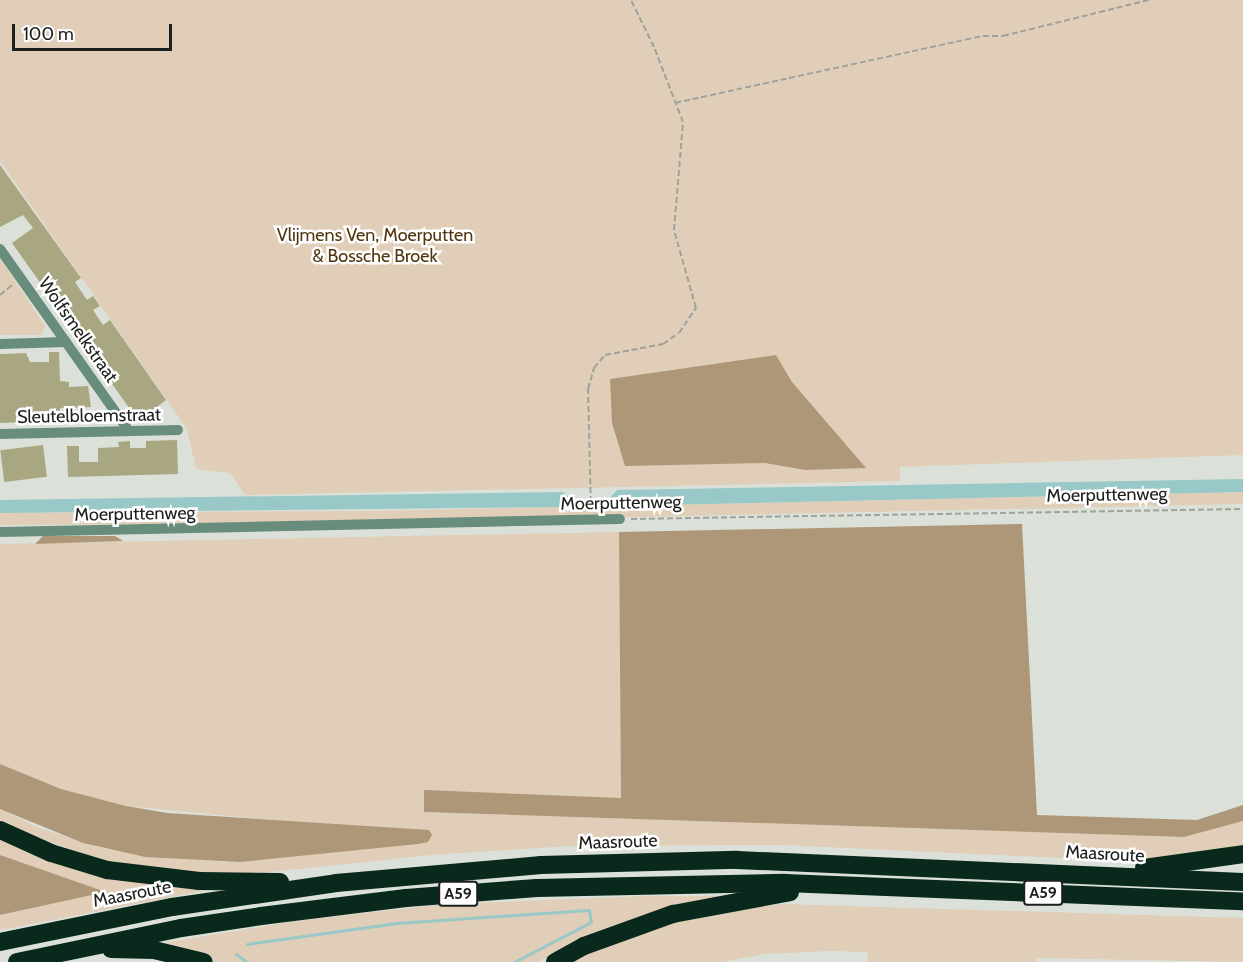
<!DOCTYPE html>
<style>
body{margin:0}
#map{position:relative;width:1243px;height:962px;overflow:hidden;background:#dbe1d8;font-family:Cabin,sans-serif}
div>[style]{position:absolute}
.green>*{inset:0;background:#e0ceb9}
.forest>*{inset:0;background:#ae9778}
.water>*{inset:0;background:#98c8c7}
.stream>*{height:3px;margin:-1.5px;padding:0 1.5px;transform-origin:1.5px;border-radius:1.5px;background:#98c8c7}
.building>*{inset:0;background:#a9a682;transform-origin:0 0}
.path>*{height:2px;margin-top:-1px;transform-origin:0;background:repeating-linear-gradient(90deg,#9da29b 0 6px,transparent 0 9px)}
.street>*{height:10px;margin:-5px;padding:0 5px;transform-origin:5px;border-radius:5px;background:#688d7c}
.highway>*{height:18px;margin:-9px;padding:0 9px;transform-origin:9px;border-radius:9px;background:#09291d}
span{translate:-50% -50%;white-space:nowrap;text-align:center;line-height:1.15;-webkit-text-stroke:5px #fff;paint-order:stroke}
.shield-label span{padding:2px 4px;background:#fff;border:2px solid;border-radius:4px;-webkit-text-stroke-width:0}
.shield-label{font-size:16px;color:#1d1f1c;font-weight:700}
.park-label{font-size:18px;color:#50360f}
.street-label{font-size:18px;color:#1d1f1c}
.scale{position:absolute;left:12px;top:24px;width:160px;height:27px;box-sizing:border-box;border:3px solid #1d1f1c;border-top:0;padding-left:8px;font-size:18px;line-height:21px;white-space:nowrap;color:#1d1f1c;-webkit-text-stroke:4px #fff;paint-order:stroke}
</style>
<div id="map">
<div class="green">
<i style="clip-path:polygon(0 0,1243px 0,1243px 455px,900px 467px,900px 481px,245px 495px,230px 473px,196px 469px,187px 429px,0 161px)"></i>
<i style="clip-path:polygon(0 258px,45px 326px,41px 335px,0 335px)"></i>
<i style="clip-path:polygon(1243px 492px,1243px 504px,360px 523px,0 525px,0 513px,369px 511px,562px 507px,569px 500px,609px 500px,616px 506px)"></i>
<i style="clip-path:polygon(619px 532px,621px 798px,566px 797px,424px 812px,1184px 837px,1243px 821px,1243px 846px,1183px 858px,1106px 860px,780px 845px,571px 846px,432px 855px,241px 875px,196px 873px,108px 861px,33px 837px,0 820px,0 809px,39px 828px,101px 848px,146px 857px,226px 862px,428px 842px,281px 821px,126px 806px,61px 789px,0 764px,0 544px)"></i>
<i style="clip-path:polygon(0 835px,27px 847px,224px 887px,0 930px,0 915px,101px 892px,0 855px)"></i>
<i style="clip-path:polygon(646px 896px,723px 896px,593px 935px,538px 962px,214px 962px,152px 945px,295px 921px,446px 904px)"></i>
<i style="clip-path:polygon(784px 904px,1243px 918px,1243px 962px,1036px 958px,1036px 962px,868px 962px,867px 952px,829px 951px,764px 954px,723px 962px,568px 962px,668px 923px,744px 907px)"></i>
</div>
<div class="forest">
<i style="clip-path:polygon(776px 355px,792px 382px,866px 468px,805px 470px,765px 463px,625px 466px,612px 423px,610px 379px)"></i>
<i style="clip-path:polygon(1022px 524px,1037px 815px,1197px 820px,1243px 805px,1243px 821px,1184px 837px,424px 812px,424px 790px,621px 798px,619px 532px)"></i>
<i style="clip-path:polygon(43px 536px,115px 536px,123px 541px,35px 544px)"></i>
<i style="clip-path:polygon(0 764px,61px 789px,126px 806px,167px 813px,429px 830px,432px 835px,428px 842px,418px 844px,240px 862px,145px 857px,83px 843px,0 809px)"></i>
<i style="clip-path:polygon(0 855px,100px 890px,101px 893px,0 915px)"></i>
</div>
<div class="water">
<i style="clip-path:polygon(1243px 479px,1243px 492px,616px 506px,609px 499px,617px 490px)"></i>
<i style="clip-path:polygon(563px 492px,569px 497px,563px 507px,0 513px,0 500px)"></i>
</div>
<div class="stream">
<i style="left:247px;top:944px;width:151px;rotate:-8deg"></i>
<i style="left:397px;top:923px;width:192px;rotate:-3.9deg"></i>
<i style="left:589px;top:910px;width:12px;rotate:81deg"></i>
<i style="left:591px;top:922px;width:87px;rotate:152.5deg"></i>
<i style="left:236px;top:954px;width:14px;rotate:36deg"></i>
</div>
<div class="building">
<i style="clip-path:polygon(0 165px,81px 278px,75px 282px,87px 300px,93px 296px,100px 306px,93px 310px,103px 325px,110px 320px,166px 400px,145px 416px,137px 419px,12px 243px,33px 228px,23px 215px,0 227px)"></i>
<i style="clip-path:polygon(49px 352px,59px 352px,60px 381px,69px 382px,69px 387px,88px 386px,91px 407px,60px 408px,60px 412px,52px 413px,52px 421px,0 423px,0 354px,26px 353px,30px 362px,49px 362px)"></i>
<i style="clip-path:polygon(177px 440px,178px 474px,68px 477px,67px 446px,79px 446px,79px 462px,98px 462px,98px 448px,119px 447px,118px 442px,130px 441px,130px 448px,146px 448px,146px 441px)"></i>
<i style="left:43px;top:445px;width:32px;height:43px;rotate:83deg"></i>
</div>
<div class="path">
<i style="left:675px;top:103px;width:315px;rotate:-12.3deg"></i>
<i style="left:983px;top:36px;width:20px"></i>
<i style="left:1003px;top:36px;width:150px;rotate:-13.9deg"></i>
<i style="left:0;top:295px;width:16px;rotate:-40deg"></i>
<i style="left:591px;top:511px;width:122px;rotate:-91.4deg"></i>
<i style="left:588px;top:389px;width:22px;rotate:-74deg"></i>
<i style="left:594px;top:368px;width:17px;rotate:-50deg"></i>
<i style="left:605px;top:355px;width:59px;rotate:-10.7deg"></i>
<i style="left:663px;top:344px;width:19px;rotate:-35deg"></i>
<i style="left:679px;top:333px;width:30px;rotate:-56deg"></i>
<i style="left:696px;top:308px;width:81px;rotate:-105.8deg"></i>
<i style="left:674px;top:230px;width:108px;rotate:-85.2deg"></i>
<i style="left:683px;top:122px;width:80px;rotate:-111.1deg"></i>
<i style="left:654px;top:47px;width:52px;rotate:-116.1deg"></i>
<i style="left:631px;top:519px;width:612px;rotate:-0.94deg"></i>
</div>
<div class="street">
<i style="left:0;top:249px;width:222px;rotate:54.7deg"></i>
<i style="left:0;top:344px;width:66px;rotate:-1.7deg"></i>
<i style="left:0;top:434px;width:178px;rotate:-1.3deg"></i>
<i style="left:0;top:532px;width:620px;rotate:-1.2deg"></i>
</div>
<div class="highway">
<i style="left:0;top:830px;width:56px;rotate:24.3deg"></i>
<i style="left:51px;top:853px;width:59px;rotate:16.9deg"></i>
<i style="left:107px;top:870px;width:93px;rotate:6.8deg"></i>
<i style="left:199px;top:881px;width:81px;rotate:0.7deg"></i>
<i style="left:1144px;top:868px;width:100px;rotate:-8deg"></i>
<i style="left:0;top:942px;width:176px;rotate:-11.5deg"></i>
<i style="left:172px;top:907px;width:166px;rotate:-8.3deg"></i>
<i style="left:336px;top:883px;width:206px;rotate:-5deg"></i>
<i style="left:541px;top:865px;width:196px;rotate:-1.5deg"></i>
<i style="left:737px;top:860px;width:506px;rotate:2.49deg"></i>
<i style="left:111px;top:949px;width:43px;rotate:1.3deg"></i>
<i style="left:154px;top:950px;width:51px;rotate:13.5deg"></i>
<i style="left:17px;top:962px;width:167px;rotate:-11.7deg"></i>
<i style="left:181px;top:928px;width:81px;rotate:-8.5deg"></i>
<i style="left:261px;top:916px;width:146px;rotate:-7.1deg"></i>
<i style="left:406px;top:898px;width:131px;rotate:-4.4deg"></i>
<i style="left:537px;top:888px;width:248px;rotate:-1.2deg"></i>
<i style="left:785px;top:883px;width:458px;rotate:2.3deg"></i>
<i style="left:555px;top:962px;width:33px;rotate:-29deg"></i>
<i style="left:584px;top:946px;width:95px;rotate:-19.8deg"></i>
<i style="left:673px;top:914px;width:119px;rotate:-10.6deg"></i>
</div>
<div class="shield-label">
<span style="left:1043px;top:893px">A59</span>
<span style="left:458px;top:894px">A59</span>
</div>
<div class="park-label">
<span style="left:375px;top:246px">Vlijmens Ven, Moerputten<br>&amp; Bossche Broek</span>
</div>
<div class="street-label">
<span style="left:78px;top:330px;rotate:55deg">Wolfsmelkstraat</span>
<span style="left:89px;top:416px;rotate:-1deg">Sleutelbloemstraat</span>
<span style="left:1107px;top:495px;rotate:-1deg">Moerputtenweg</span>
<span style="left:621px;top:503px;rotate:-1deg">Moerputtenweg</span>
<span style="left:135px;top:514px;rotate:-1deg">Moerputtenweg</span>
<span style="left:618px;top:842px;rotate:-2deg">Maasroute</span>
<span style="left:1105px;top:854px;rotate:3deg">Maasroute</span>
<span style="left:132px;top:894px;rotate:-11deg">Maasroute</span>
</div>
<div class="scale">100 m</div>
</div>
